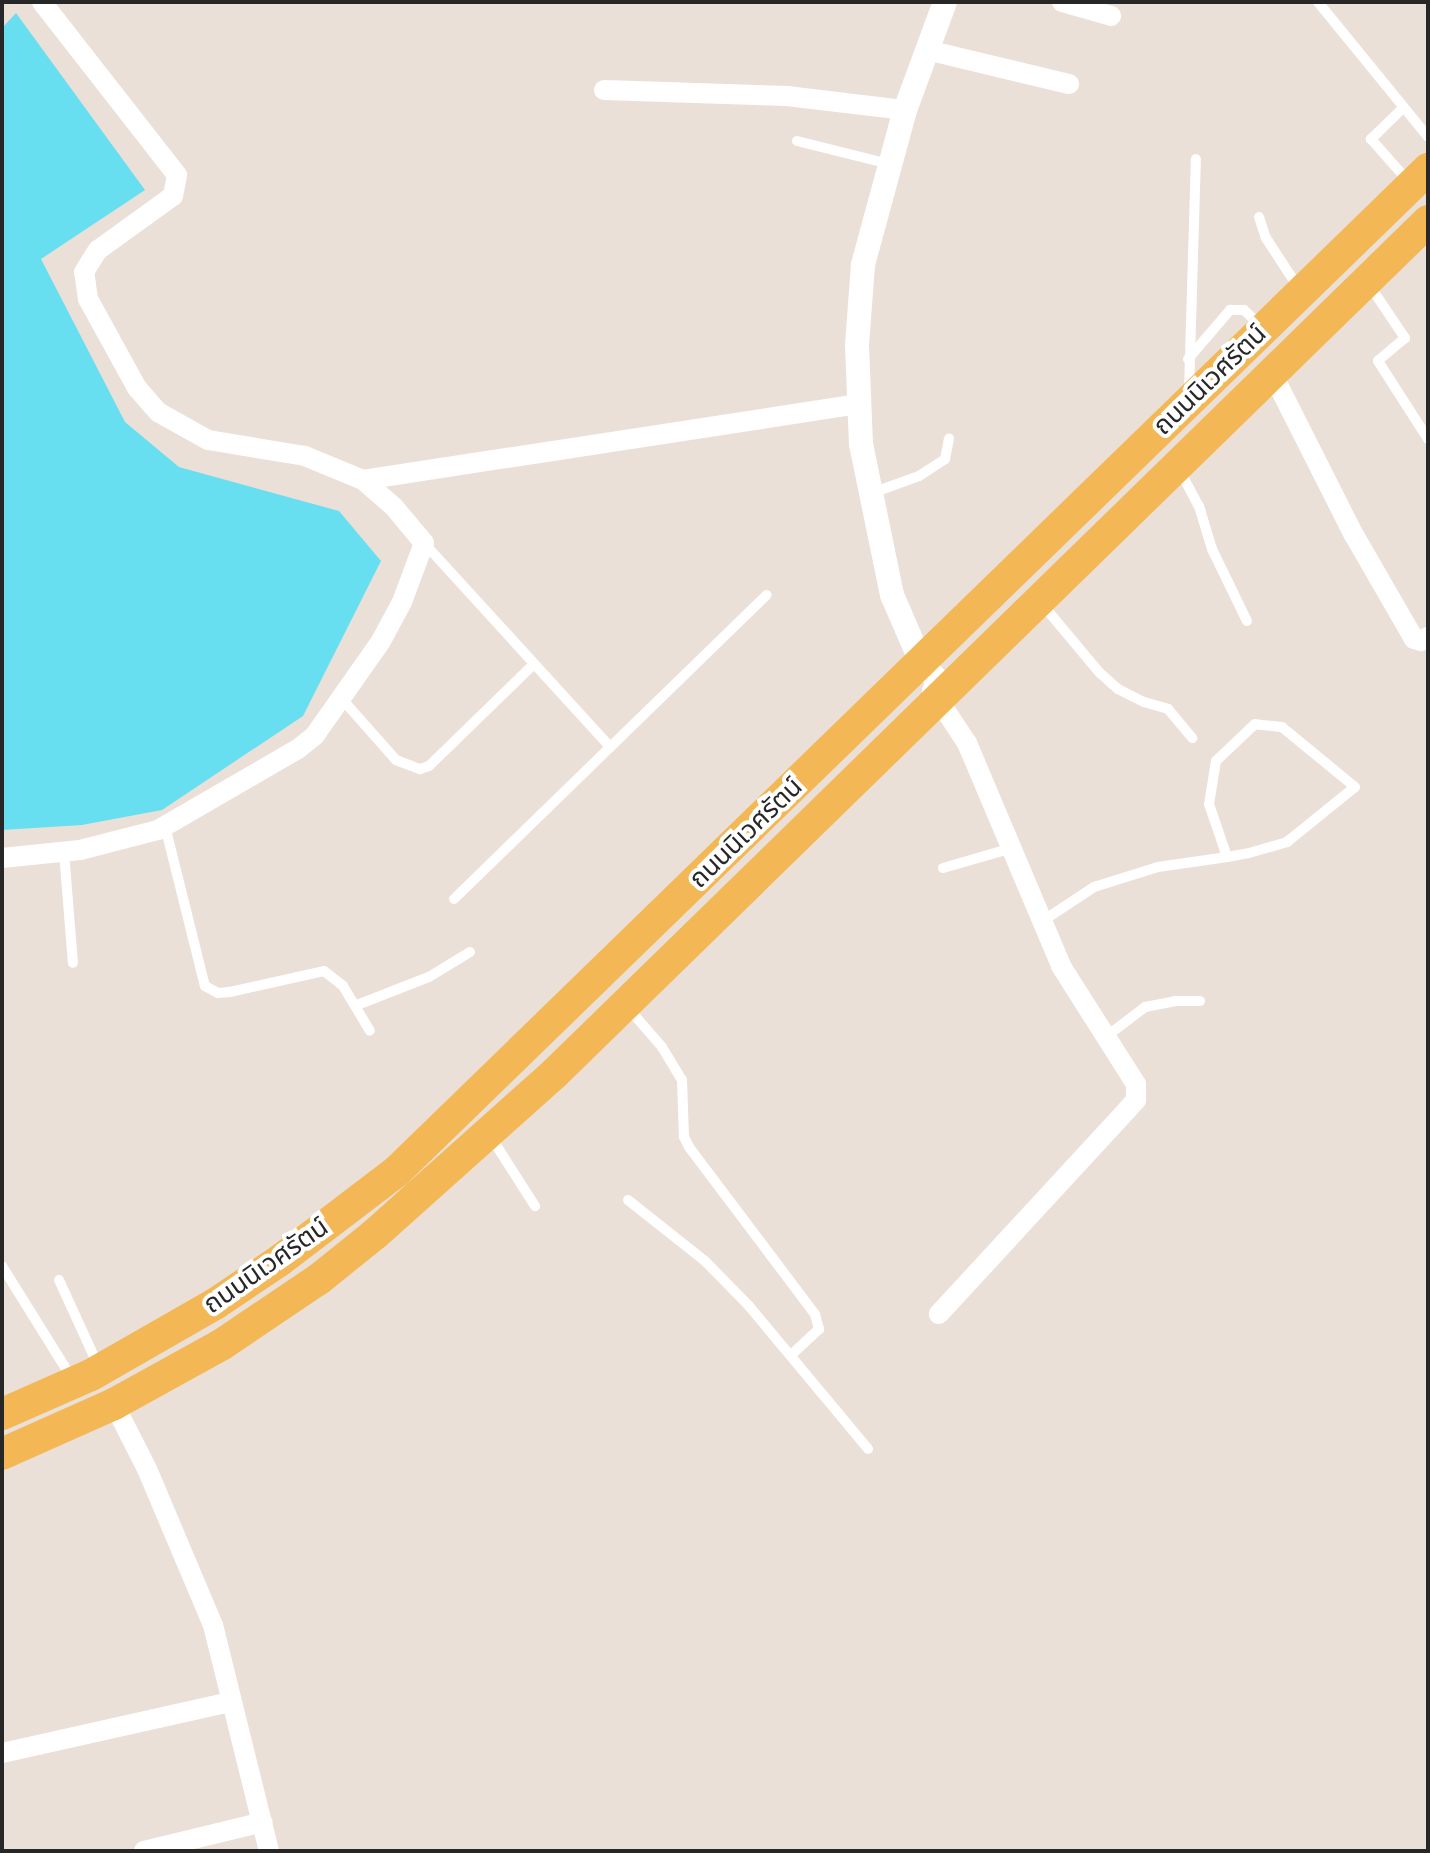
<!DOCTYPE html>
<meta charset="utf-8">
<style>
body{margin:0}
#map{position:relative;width:1430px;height:1853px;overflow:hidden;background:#ebe0d8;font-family:Arial,"Noto Sans Thai",sans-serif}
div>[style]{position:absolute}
.water>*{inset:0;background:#67dff1}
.service>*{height:10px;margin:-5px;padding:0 5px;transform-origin:5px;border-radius:5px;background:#fff}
.minor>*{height:20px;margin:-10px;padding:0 10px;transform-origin:10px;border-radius:10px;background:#fff}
.tertiary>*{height:24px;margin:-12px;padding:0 12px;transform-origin:12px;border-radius:12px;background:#fff}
.primary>*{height:32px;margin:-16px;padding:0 16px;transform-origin:16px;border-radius:16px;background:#f3b855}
span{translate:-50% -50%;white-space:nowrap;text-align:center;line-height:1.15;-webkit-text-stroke:8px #fff;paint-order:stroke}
.street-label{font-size:26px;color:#272727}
.frame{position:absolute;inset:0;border:4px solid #272727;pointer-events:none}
</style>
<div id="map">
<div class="water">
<i style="clip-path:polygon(16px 13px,145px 190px,41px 259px,125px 422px,179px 467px,339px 511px,381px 561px,303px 716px,162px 810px,82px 825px,2px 830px,2px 28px)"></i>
</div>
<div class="service">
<i style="left:1318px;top:2px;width:174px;rotate:50.8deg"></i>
<i style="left:1403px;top:108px;width:45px;rotate:135.9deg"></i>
<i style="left:1371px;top:139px;width:57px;rotate:48.5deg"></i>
<i style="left:797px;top:141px;width:95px;rotate:14deg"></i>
<i style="left:1259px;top:217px;width:22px;rotate:72deg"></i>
<i style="left:1266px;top:238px;width:59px;rotate:56.9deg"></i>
<i style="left:1370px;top:286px;width:63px;rotate:56.1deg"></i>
<i style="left:1405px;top:338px;width:35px;rotate:140deg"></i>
<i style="left:1378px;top:361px;width:93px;rotate:57.3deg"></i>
<i style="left:1188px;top:359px;width:65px;rotate:-49.4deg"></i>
<i style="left:1230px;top:310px;width:14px"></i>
<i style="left:1244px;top:310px;width:25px;rotate:43deg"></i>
<i style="left:1189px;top:391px;width:232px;rotate:-88.3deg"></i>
<i style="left:1180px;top:471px;width:40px;rotate:62deg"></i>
<i style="left:1199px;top:506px;width:45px;rotate:73.2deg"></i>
<i style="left:1212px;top:549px;width:80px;rotate:64.1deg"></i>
<i style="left:872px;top:493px;width:50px;rotate:-19.9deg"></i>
<i style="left:919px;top:476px;width:31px;rotate:-33deg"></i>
<i style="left:945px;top:459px;width:21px;rotate:-79deg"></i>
<i style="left:424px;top:543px;width:276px;rotate:47.6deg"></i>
<i style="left:1042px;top:604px;width:90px;rotate:50deg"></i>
<i style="left:1100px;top:673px;width:24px;rotate:42deg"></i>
<i style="left:1118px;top:689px;width:29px;rotate:27deg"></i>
<i style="left:1144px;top:702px;width:25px;rotate:16deg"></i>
<i style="left:1168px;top:709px;width:38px;rotate:50deg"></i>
<i style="left:342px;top:699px;width:81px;rotate:48.5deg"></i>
<i style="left:396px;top:760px;width:26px;rotate:21deg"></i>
<i style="left:420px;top:769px;width:9px;rotate:-18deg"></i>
<i style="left:429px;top:766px;width:145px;rotate:-44.2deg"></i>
<i style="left:165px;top:826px;width:165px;rotate:76deg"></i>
<i style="left:205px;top:986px;width:15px;rotate:28deg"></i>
<i style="left:218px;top:993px;width:12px;rotate:-5deg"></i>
<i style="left:230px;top:992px;width:96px;rotate:-12.6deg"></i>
<i style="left:324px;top:971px;width:24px;rotate:38deg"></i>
<i style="left:343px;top:986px;width:52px;rotate:59deg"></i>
<i style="left:64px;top:852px;width:111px;rotate:85.4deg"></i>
<i style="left:943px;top:868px;width:69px;rotate:-16.1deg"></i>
<i style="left:454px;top:899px;width:436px;rotate:-44.2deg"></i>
<i style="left:1041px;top:922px;width:64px;rotate:-33.4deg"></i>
<i style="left:1094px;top:887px;width:67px;rotate:-17.4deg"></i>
<i style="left:1158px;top:867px;width:70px;rotate:-8.2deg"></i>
<i style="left:1227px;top:857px;width:22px;rotate:-10deg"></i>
<i style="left:1249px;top:853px;width:40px;rotate:-16deg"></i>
<i style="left:1287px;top:842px;width:87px;rotate:-39deg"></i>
<i style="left:1355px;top:787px;width:94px;rotate:-140.6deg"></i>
<i style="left:1282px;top:727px;width:27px;rotate:-174deg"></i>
<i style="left:1255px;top:724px;width:54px;rotate:136.5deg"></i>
<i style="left:1216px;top:761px;width:44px;rotate:99.2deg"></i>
<i style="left:1209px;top:804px;width:56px;rotate:71.2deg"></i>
<i style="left:357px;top:1005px;width:77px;rotate:-21.3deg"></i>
<i style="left:429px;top:977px;width:48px;rotate:-31.4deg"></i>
<i style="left:629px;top:1009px;width:50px;rotate:49deg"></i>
<i style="left:662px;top:1047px;width:39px;rotate:59deg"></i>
<i style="left:682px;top:1080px;width:57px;rotate:88deg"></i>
<i style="left:684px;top:1137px;width:11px;rotate:63deg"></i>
<i style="left:689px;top:1147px;width:209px;rotate:53deg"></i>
<i style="left:815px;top:1314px;width:16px;rotate:75deg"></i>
<i style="left:819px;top:1329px;width:37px;rotate:137deg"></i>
<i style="left:1107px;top:1036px;width:48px;rotate:-37.3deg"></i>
<i style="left:1145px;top:1007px;width:31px;rotate:-11deg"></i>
<i style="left:1175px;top:1001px;width:25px"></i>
<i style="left:491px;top:1137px;width:82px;rotate:57.5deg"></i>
<i style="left:628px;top:1200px;width:98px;rotate:38.4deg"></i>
<i style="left:705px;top:1261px;width:63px;rotate:45.6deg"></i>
<i style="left:749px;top:1306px;width:186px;rotate:50.2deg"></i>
<i style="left:2px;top:1266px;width:134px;rotate:58.1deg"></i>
<i style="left:59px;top:1280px;width:94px;rotate:65.4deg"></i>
</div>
<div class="minor">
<i style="left:1062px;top:2px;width:51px;rotate:15.9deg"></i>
<i style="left:927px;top:50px;width:146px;rotate:13.5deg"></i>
<i style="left:604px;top:90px;width:183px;rotate:1.9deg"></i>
<i style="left:787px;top:96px;width:119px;rotate:6.8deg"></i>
<i style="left:1272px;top:373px;width:182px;rotate:63.2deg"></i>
<i style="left:1354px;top:535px;width:120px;rotate:60deg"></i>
<i style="left:1414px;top:639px;width:7px;rotate:16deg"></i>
<i style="left:1421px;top:641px;width:8px;rotate:-30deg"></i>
<i style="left:363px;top:480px;width:502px;rotate:-8.71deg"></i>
<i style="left:932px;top:690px;width:64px;rotate:56.6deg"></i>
<i style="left:967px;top:743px;width:242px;rotate:67.1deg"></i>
<i style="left:1061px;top:966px;width:140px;rotate:57.6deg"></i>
<i style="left:1136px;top:1084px;width:16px;rotate:90deg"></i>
<i style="left:1136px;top:1100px;width:12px;rotate:132deg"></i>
<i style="left:1128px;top:1109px;width:279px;rotate:132.7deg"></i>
<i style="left:2px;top:858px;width:78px;rotate:-5.9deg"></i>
<i style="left:80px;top:850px;width:81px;rotate:-14.4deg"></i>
<i style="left:158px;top:830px;width:162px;rotate:-30.1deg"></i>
<i style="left:298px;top:749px;width:22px;rotate:-39deg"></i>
<i style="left:315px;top:735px;width:115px;rotate:-54.9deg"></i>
<i style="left:381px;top:641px;width:44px;rotate:-61.7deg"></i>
<i style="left:402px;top:602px;width:63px;rotate:-69.6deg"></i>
<i style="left:424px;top:543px;width:47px;rotate:-129.8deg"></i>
<i style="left:394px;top:507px;width:41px;rotate:-138.9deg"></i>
<i style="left:363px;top:480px;width:63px;rotate:-157.5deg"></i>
<i style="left:305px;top:456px;width:98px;rotate:-170.6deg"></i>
<i style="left:208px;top:440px;width:57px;rotate:-150.8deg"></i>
<i style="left:158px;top:412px;width:32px;rotate:-131deg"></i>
<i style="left:137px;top:388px;width:102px;rotate:-118.8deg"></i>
<i style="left:88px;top:299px;width:27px;rotate:-98deg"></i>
<i style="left:84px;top:272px;width:26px;rotate:-58deg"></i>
<i style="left:98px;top:250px;width:92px;rotate:-35.8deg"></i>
<i style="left:173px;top:196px;width:21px;rotate:-79deg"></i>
<i style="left:177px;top:175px;width:219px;rotate:-128deg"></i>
<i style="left:114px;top:1404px;width:73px;rotate:63.1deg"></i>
<i style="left:147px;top:1469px;width:169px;rotate:67.1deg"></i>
<i style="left:213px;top:1625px;width:233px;rotate:76.1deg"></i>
<i style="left:2px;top:1753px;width:235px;rotate:-12.6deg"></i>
<i style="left:144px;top:1851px;width:122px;rotate:-13.7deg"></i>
</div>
<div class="tertiary">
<i style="left:945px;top:2px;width:115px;rotate:110.3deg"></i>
<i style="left:905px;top:110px;width:161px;rotate:105.2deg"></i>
<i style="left:863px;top:265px;width:80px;rotate:94.3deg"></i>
<i style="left:857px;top:345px;width:99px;rotate:87.7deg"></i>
<i style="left:861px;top:444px;width:154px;rotate:78.4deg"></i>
<i style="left:892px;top:595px;width:73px;rotate:66.6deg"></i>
<i style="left:921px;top:662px;width:38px;rotate:48deg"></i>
</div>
<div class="primary">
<i style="left:2px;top:1414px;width:97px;rotate:-23.7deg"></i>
<i style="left:91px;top:1375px;width:143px;rotate:-29.8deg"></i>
<i style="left:215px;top:1304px;width:77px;rotate:-33.9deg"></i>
<i style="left:279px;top:1261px;width:148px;rotate:-37.3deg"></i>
<i style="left:397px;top:1171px;width:1438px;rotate:-44.18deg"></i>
<i style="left:2px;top:1454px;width:123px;rotate:-24.1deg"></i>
<i style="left:114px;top:1404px;width:122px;rotate:-28.9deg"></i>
<i style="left:221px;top:1345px;width:118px;rotate:-34deg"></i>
<i style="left:319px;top:1279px;width:72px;rotate:-38.8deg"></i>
<i style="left:375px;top:1234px;width:241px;rotate:-41.8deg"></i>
<i style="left:555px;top:1073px;width:1220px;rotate:-44.3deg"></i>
</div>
<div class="street-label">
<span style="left:1210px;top:380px;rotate:-44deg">ถนนนิเวศรัตน์</span>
<span style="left:746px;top:833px;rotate:-44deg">ถนนนิเวศรัตน์</span>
<span style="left:266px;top:1266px;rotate:-35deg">ถนนนิเวศรัตน์</span>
</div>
<div class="frame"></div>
</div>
